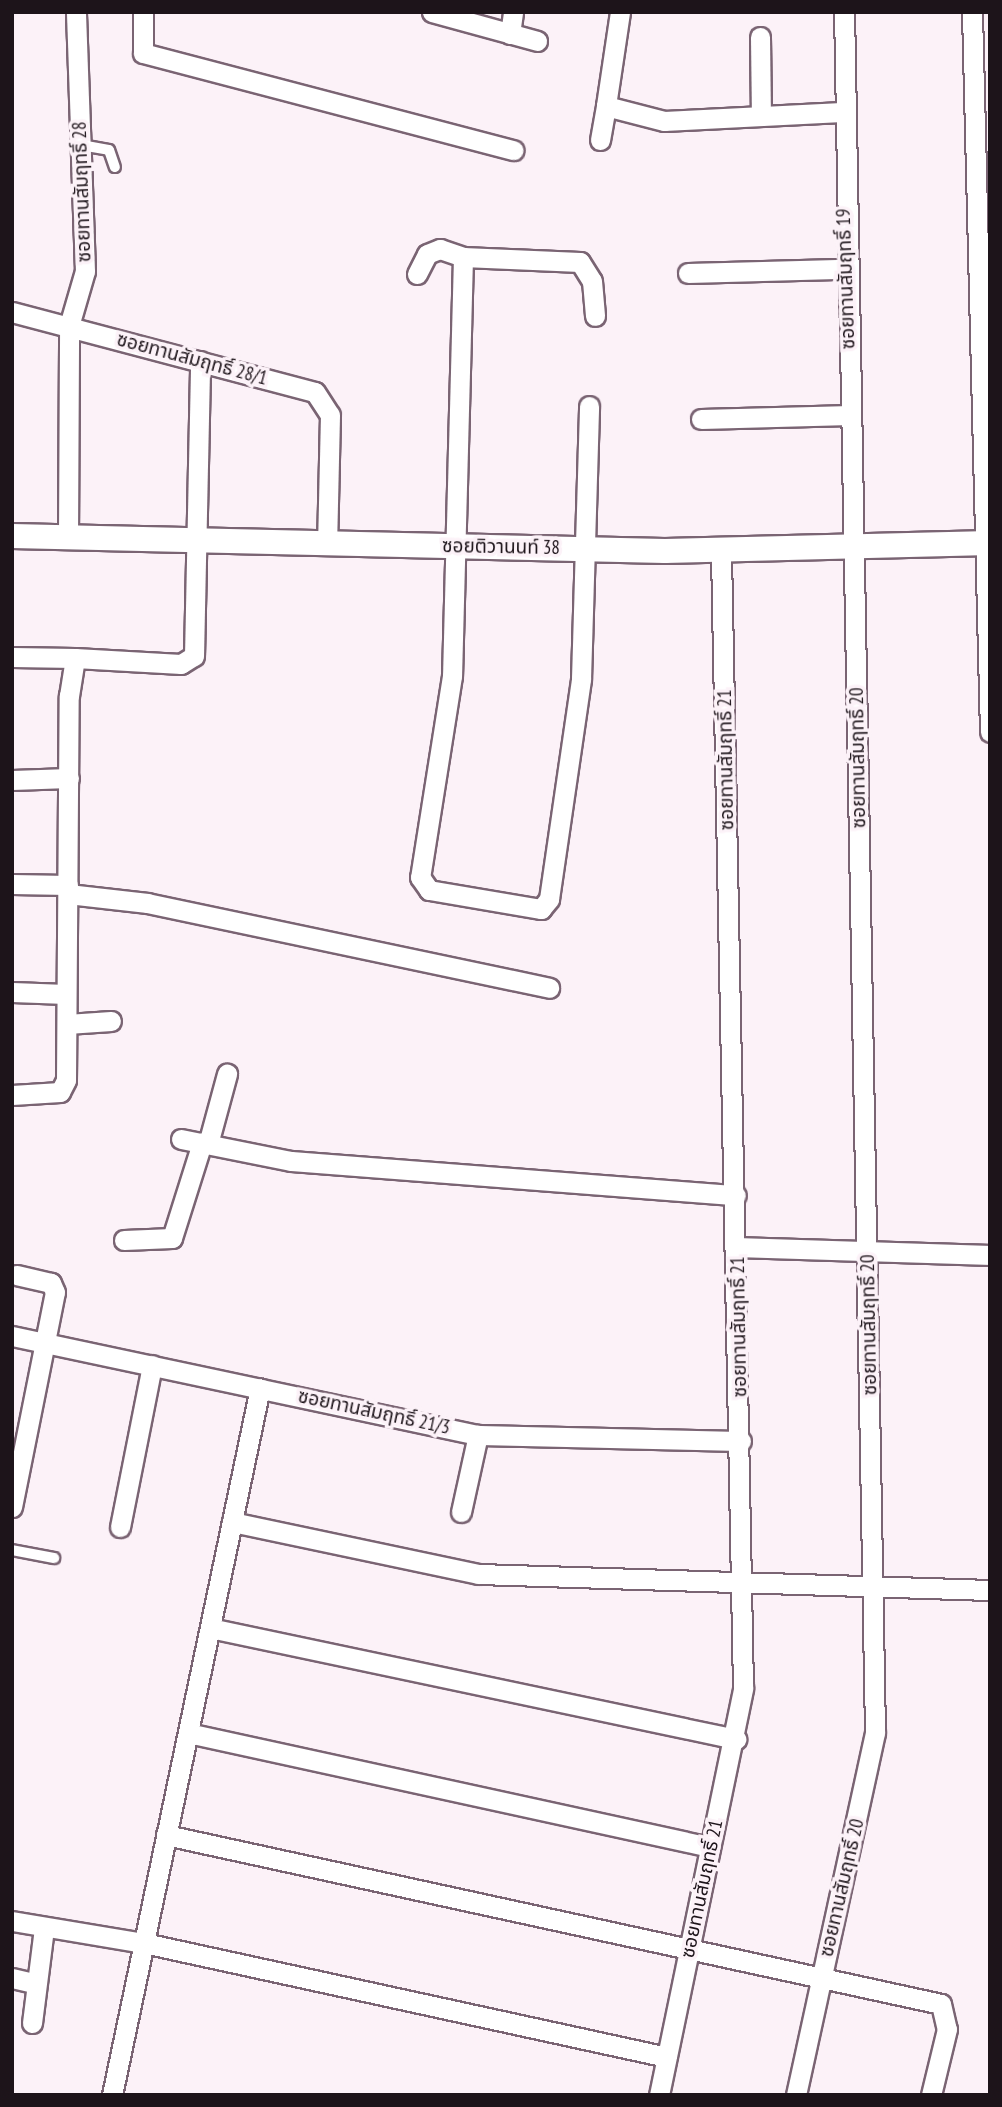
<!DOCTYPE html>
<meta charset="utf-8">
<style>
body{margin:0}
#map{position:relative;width:1002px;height:2107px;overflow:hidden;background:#fcf2f8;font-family:"PT Sans Narrow","Noto Sans Thai",sans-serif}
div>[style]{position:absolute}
.roads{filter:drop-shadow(2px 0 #7a6473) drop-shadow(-2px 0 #7a6473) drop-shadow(0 2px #7a6473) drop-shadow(0 -2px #7a6473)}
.service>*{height:10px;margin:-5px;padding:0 5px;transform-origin:5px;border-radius:5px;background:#fff}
.minor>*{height:19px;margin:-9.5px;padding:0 9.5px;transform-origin:9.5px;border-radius:9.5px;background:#fff}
.tertiary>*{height:24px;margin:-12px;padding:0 12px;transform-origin:12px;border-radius:12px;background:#fff}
span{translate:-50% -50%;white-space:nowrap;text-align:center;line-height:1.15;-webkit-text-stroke:7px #fcf2f8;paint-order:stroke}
.street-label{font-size:19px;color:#1d141a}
.frame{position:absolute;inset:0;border:14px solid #1d141a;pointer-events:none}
</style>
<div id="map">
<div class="roads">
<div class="service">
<i style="left:81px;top:145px;width:28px;rotate:10deg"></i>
<i style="left:109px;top:150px;width:18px;rotate:71deg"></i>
<i style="left:12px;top:1550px;width:43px;rotate:10.8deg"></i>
</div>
<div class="minor">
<i style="left:143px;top:12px;width:41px;rotate:90deg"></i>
<i style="left:143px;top:53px;width:383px;rotate:14.7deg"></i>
<i style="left:432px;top:12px;width:109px;rotate:15.4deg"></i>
<i style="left:620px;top:12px;width:95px;rotate:98.5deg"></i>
<i style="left:606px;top:106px;width:60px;rotate:14.5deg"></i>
<i style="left:664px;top:121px;width:178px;rotate:-2.9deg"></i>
<i style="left:972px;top:12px;width:720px;rotate:88.57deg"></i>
<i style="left:510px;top:34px;width:22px;rotate:-82deg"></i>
<i style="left:760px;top:37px;width:79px;rotate:89.3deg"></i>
<i style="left:600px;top:140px;width:35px;rotate:-80deg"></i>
<i style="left:463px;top:257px;width:419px;rotate:91.5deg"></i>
<i style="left:452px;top:676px;width:204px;rotate:99deg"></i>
<i style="left:420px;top:877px;width:16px;rotate:55deg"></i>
<i style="left:429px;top:890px;width:114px;rotate:9.6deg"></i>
<i style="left:541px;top:909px;width:13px;rotate:-51deg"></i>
<i style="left:549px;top:899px;width:222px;rotate:-81.7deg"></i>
<i style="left:581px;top:679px;width:273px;rotate:-88.3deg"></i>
<i style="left:688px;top:273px;width:158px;rotate:-1.5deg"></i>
<i style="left:417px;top:274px;width:22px;rotate:-63deg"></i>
<i style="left:427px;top:254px;width:14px;rotate:-21deg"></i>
<i style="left:440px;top:249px;width:24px;rotate:19deg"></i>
<i style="left:463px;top:257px;width:117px;rotate:2.4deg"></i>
<i style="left:580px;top:262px;width:22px;rotate:58deg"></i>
<i style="left:592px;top:281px;width:35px;rotate:85deg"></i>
<i style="left:12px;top:312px;width:313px;rotate:14.8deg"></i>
<i style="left:315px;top:392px;width:27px;rotate:57deg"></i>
<i style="left:330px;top:415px;width:128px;rotate:91.3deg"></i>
<i style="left:701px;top:419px;width:149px;rotate:-1.5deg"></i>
<i style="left:68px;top:537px;width:211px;rotate:-89.7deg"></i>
<i style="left:69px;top:326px;width:57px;rotate:-73.8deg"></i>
<i style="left:85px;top:271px;width:259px;rotate:-92deg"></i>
<i style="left:12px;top:657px;width:63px;rotate:0.9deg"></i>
<i style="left:12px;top:780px;width:57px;rotate:-2deg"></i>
<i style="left:12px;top:884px;width:56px;rotate:1deg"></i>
<i style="left:68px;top:894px;width:80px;rotate:6.5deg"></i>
<i style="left:147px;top:903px;width:411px;rotate:11.9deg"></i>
<i style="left:12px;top:992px;width:54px;rotate:2.1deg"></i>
<i style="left:67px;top:1024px;width:44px;rotate:-3.9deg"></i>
<i style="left:12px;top:1095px;width:48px;rotate:-3.6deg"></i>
<i style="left:60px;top:1092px;width:13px;rotate:-63deg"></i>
<i style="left:66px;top:1080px;width:384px;rotate:-89.6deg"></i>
<i style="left:69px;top:696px;width:38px;rotate:-81deg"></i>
<i style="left:75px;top:658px;width:106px;rotate:3.2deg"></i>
<i style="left:181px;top:664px;width:15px;rotate:-32deg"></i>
<i style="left:194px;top:656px;width:295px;rotate:-88.8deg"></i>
<i style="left:181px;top:1139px;width:112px;rotate:11.3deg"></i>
<i style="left:291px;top:1161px;width:446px;rotate:4.4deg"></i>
<i style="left:208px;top:1144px;width:73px;rotate:-74.8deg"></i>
<i style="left:124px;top:1240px;width:48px;rotate:-2.4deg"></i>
<i style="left:172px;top:1238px;width:100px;rotate:-72.5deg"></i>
<i style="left:737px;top:1247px;width:253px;rotate:1.8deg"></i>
<i style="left:12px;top:1336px;width:476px;rotate:12deg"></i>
<i style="left:478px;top:1435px;width:263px;rotate:1.3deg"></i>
<i style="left:12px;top:1507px;width:219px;rotate:-78.7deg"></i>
<i style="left:55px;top:1292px;width:10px;rotate:-114deg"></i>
<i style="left:51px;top:1283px;width:35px;rotate:-167deg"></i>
<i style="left:461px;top:1512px;width:79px;rotate:-77.6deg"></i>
<i style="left:232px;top:1522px;width:251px;rotate:11.9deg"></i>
<i style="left:478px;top:1574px;width:512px;rotate:1.79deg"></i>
<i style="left:120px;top:1527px;width:165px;rotate:-78.8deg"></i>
<i style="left:210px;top:1628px;width:538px;rotate:11.92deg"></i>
<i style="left:188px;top:1733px;width:534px;rotate:12.32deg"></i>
<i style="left:166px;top:1835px;width:793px;rotate:12.3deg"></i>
<i style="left:941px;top:2004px;width:26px;rotate:77deg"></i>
<i style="left:947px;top:2029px;width:68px;rotate:103.6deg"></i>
<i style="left:12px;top:1921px;width:134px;rotate:9.5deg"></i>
<i style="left:144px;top:1943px;width:535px;rotate:12.3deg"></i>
<i style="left:12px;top:1978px;width:23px;rotate:13deg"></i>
<i style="left:32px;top:2023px;width:96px;rotate:-82.8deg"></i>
<i style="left:112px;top:2095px;width:722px;rotate:-78.18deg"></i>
<i style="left:659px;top:2095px;width:416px;rotate:-78.3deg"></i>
<i style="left:743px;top:1688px;width:1138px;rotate:-91.11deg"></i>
<i style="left:796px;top:2095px;width:371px;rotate:-77.7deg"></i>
<i style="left:875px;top:1733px;width:1721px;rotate:-91.03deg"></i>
</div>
<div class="tertiary">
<i style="left:12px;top:536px;width:653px;rotate:1.32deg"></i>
<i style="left:665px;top:551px;width:325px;rotate:-1.4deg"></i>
</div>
</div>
<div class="street-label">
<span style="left:82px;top:192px;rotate:-92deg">ซอยทานสัมฤทธิ์ 28</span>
<span style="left:846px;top:279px;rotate:-92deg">ซอยทานสัมฤทธิ์ 19</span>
<span style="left:192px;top:359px;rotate:15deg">ซอยทานสัมฤทธิ์ 28/1</span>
<span style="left:501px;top:547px;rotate:1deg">ซอยติวานนท์ 38</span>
<span style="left:858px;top:758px;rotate:-91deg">ซอยทานสัมฤทธิ์ 20</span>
<span style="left:726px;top:760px;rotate:-91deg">ซอยทานสัมฤทธิ์ 21</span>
<span style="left:869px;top:1325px;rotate:-91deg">ซอยทานสัมฤทธิ์ 20</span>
<span style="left:739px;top:1327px;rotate:-91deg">ซอยทานสัมฤทธิ์ 21</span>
<span style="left:374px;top:1412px;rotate:12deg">ซอยทานสัมฤทธิ์ 21/3</span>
<span style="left:842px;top:1888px;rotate:-77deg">ซอยทานสัมฤทธิ์ 20</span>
<span style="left:702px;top:1889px;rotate:-78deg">ซอยทานสัมฤทธิ์ 21</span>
</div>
<div class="frame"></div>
</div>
